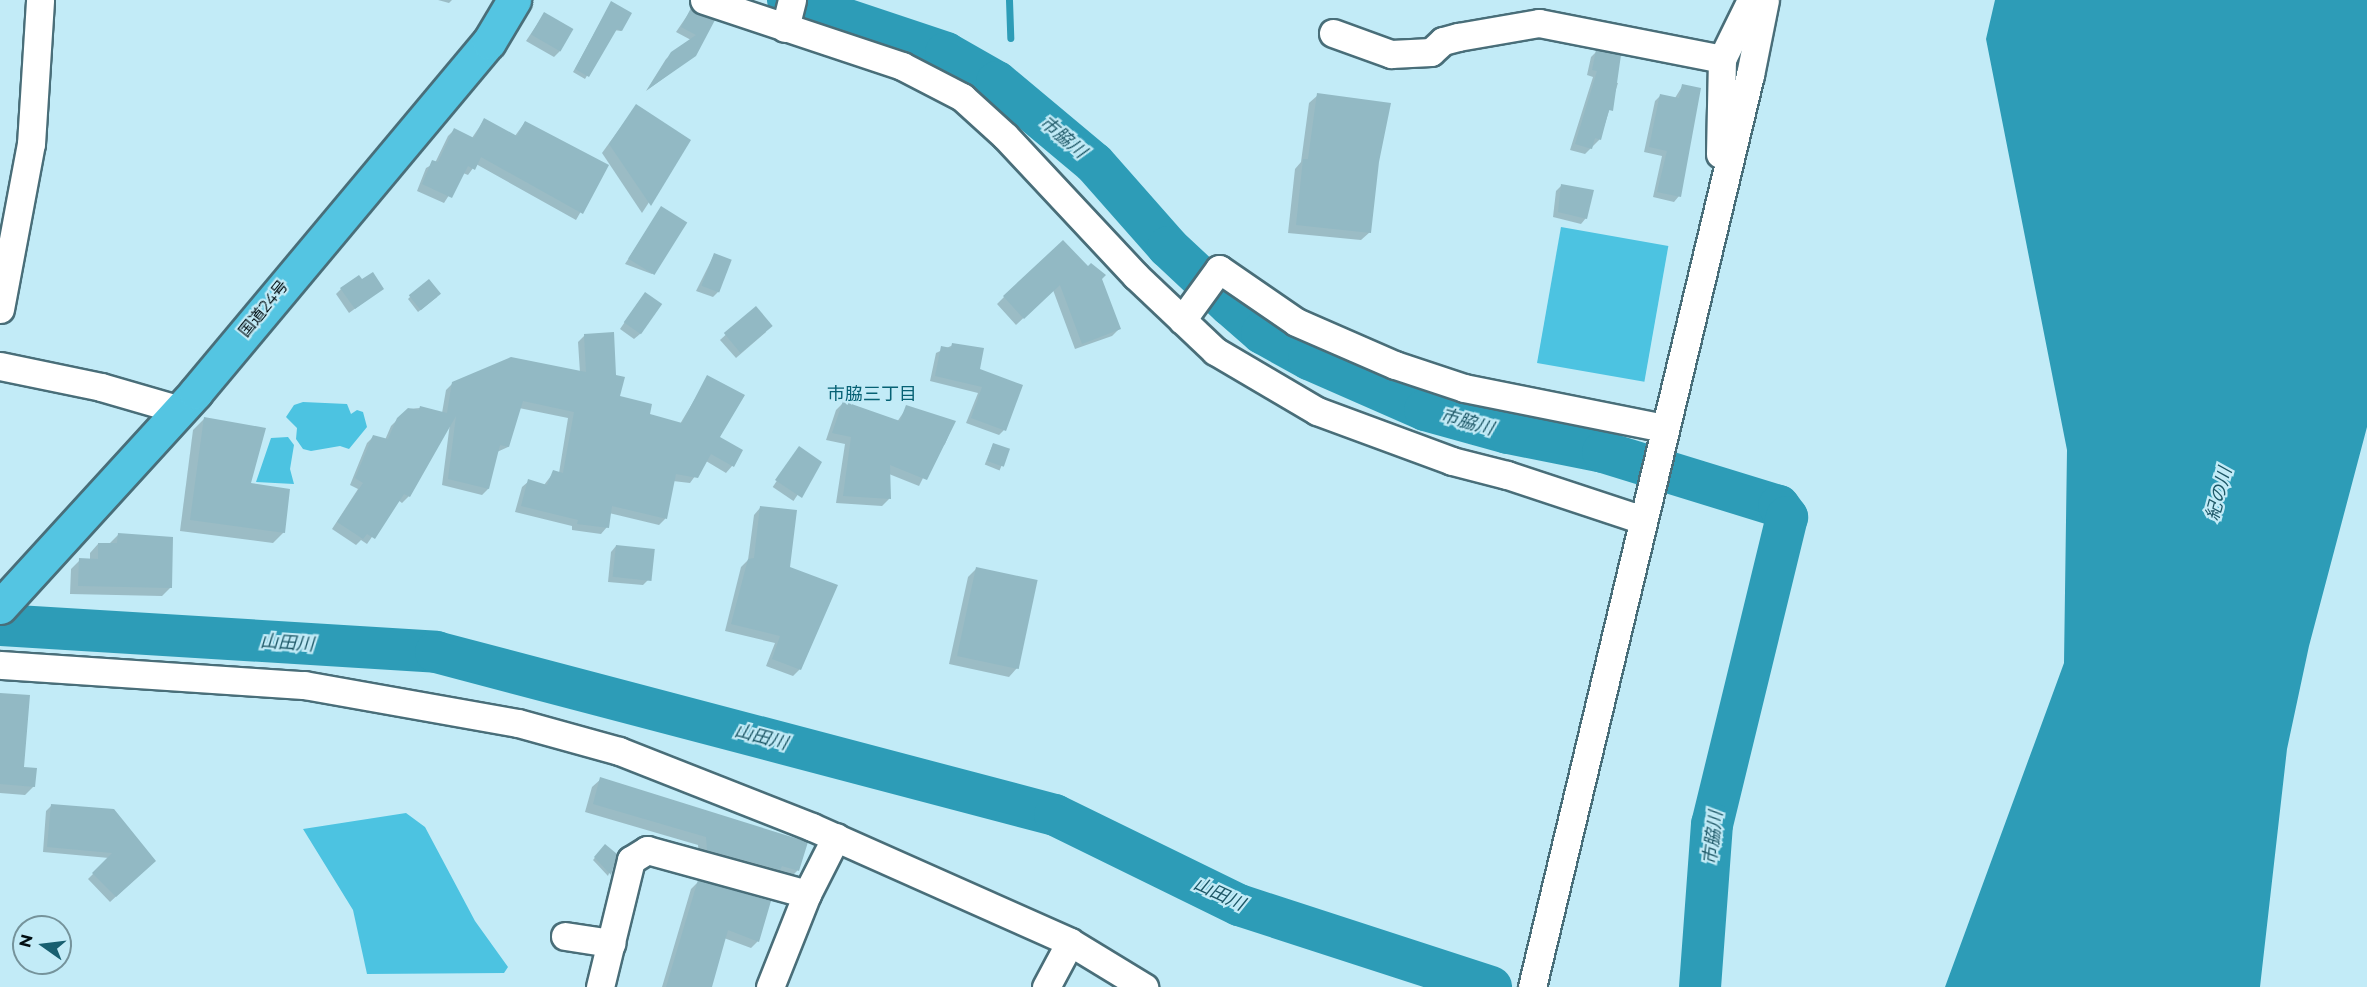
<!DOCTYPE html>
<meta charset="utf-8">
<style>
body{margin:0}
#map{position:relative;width:2367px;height:987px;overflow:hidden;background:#c2ebf7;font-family:Montserrat,"Noto Sans JP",sans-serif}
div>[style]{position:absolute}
.green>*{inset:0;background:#4cc3e1;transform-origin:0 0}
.water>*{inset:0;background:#2d9cb7}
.shadow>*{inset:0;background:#0003;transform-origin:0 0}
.stream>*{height:7px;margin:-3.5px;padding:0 3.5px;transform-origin:3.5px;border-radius:3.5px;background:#2d9cb7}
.river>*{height:42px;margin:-21px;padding:0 21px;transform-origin:21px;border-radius:21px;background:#2d9cb7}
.building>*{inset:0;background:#92b9c4;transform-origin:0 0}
.roads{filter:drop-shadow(2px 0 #496e79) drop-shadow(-2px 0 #496e79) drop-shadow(0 2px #496e79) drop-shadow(0 -2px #496e79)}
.minor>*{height:27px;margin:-13.5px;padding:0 13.5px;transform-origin:13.5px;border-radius:13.5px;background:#fff}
.highway>*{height:33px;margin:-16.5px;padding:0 16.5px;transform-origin:16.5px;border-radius:16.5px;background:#54c5e2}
span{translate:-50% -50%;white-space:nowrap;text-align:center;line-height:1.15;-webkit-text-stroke:4.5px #c2ebf7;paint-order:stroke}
.street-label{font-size:16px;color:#020e12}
.water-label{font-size:18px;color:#1d5766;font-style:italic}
.neighbourhood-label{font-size:18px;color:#066174}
.north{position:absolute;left:12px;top:915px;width:60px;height:60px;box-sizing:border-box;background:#c2ebf7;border:2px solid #75939b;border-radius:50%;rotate:284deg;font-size:16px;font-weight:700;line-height:24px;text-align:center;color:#020e12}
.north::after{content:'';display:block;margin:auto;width:21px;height:27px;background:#185f70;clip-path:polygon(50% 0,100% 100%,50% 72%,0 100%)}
</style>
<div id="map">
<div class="green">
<i style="left:1561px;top:227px;width:109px;height:138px;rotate:10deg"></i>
<i style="clip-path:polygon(303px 402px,347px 404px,351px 414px,357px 410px,363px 412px,367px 427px,349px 449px,340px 446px,311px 451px,303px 449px,296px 439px,297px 428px,286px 417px,294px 405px)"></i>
<i style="clip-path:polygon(288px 437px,294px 445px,290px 469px,294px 484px,256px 482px,271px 438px)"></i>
<i style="clip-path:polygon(406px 813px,425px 827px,475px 921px,508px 967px,504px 973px,367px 974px,353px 910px,303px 829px)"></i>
</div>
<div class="water">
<i style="clip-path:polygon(1995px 0,2367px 0,2367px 427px,2309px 646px,2287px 749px,2260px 987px,1945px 987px,2064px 663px,2067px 450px,1986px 39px)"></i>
</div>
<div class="shadow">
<i style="clip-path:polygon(438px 0,452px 0,449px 3px)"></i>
<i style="clip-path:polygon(611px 3px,630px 13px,621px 31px,614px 30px,585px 79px,573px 72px)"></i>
<i style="clip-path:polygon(691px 10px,713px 21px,695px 55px,646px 91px,666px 59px,691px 40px,676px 32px)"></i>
<i style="clip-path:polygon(544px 14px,560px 51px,554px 57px,526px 41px)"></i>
<i style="clip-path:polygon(1596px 52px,1613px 82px,1618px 83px,1600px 139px,1585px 154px,1570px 150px,1593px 77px,1587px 75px,1591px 57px)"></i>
<i style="clip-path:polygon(1683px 85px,1679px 196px,1674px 202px,1653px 197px,1662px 156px,1644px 152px,1655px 101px,1661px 95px,1675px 98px)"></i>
<i style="clip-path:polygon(1318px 95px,1377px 162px,1370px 232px,1361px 240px,1288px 233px,1295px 169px,1301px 162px,1309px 103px)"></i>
<i style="clip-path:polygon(636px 106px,689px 141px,642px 213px,602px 153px)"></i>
<i style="clip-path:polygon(484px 120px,515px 136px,525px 122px,607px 166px,576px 220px,476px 164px,468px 175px,463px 173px,444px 203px,417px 191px,426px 168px,435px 163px,448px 136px,454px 130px,472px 138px)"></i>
<i style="clip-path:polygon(1562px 185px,1586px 218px,1581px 224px,1553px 217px,1556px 191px)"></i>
<i style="clip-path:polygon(661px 208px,657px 269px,652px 274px,625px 264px)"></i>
<i style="clip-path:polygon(714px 255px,718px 292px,713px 297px,696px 291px)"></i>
<i style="clip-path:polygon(1087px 268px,1101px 278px,1119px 329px,1112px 336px,1075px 349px,1053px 290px,1016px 325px,997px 304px,1004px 297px)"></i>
<i style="clip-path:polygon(341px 289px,382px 289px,349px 313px,336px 294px)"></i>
<i style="clip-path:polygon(410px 297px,437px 297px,418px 312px,408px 299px)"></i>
<i style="clip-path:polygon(640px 300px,640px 334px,634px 339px,620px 329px)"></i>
<i style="clip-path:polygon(755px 308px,766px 332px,736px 358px,720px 340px)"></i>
<i style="clip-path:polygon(585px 335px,615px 376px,618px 397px,648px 415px,680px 424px,708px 377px,718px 437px,741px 450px,732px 466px,726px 473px,706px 461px,690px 483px,673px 481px,665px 519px,659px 525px,609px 513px,607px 527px,601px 534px,572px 530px,572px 526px,515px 512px,522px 487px,529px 481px,544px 485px,554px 472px,559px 473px,568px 418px,519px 408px,508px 447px,497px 452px,488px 489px,482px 495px,442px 485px,450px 423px,409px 496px,402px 503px,398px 500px,367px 544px,361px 540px,356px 545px,332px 529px,358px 489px,350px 485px,367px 443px,374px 436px,385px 440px,391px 426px,408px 409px,420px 408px,442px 413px,446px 390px,453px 383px,580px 373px,578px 342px)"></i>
<i style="clip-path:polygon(953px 345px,982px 349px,978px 370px,1004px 430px,999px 435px,966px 423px,978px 393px,930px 381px,936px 353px)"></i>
<i style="clip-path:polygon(843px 403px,897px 422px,907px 407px,954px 422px,945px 444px,935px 454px,919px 486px,889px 474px,889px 499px,882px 506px,836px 503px,845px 444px,826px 440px,836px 410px)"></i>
<i style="clip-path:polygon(204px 419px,284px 532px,273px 543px,180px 531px,193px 430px)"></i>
<i style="left:993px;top:444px;width:16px;height:22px;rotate:22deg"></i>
<i style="left:799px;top:448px;width:25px;height:47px;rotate:34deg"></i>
<i style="clip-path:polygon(760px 508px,789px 568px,800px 669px,793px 676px,766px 666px,775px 643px,725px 631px,741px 567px,748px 560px,754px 515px)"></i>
<i style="clip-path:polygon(118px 535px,171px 587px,162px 596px,70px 594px,71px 569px,80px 560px,90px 560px,90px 553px,98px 544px,110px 543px)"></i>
<i style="clip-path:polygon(616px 546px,648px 580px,643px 585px,608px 582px,611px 552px)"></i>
<i style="clip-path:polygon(976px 569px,1017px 668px,1009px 677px,949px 664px,968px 577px)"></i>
<i style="clip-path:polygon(0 694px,22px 769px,34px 786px,25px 795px,0 793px)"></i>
<i style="clip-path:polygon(601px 779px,806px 843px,797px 871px,789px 879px,699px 859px,698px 845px,585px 812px,592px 787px)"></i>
<i style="clip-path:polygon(52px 805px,149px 866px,110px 902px,88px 879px,109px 858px,43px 852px,46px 811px)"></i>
<i style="clip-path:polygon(605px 846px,616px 854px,608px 876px,593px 860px)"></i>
<i style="clip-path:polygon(698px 882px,758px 941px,751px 948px,724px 938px,710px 987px,662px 987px,691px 889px)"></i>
</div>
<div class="stream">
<i style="left:1009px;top:0;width:38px;rotate:88deg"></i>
</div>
<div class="river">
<i style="left:788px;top:0;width:167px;rotate:18.5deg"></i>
<i style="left:946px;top:53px;width:59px;rotate:29.6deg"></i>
<i style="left:997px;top:82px;width:126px;rotate:39.9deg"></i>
<i style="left:1094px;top:163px;width:112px;rotate:48.6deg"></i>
<i style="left:1168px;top:247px;width:85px;rotate:43.1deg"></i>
<i style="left:1230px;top:305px;width:43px;rotate:41.2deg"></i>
<i style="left:1262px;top:333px;width:54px;rotate:29deg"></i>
<i style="left:1309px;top:359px;width:127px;rotate:23.7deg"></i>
<i style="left:1425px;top:410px;width:86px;rotate:15.5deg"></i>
<i style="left:1508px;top:433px;width:97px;rotate:11.3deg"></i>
<i style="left:1603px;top:452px;width:184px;rotate:17.1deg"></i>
<i style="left:1779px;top:506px;width:14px;rotate:54deg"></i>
<i style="left:1787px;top:517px;width:316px;rotate:103.7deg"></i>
<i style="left:1712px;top:824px;width:163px;rotate:94.2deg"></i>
<i style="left:0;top:625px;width:437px;rotate:3.5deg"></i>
<i style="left:436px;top:652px;width:640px;rotate:14.75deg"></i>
<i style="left:1055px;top:815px;width:205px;rotate:26.1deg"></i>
<i style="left:1239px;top:905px;width:265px;rotate:18deg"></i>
</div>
<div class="building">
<i style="clip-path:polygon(611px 1px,632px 13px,622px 31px,617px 29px,589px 77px,575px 69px)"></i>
<i style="clip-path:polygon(691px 8px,715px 20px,696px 56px,647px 90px,671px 52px,696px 35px,681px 27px)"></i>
<i style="left:544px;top:12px;width:34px;height:26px;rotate:30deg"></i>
<i style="clip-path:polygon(1596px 50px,1621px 55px,1613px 111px,1609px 110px,1601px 140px,1595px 138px,1592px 149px,1575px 144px,1597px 71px,1592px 70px)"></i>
<i style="clip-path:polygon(1682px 84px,1701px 88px,1681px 197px,1657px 192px,1667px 151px,1649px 147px,1660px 94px,1679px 98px)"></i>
<i style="clip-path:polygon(1317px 93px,1391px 103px,1379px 162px,1371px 233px,1296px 225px,1303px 159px,1308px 159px)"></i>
<i style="clip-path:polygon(636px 104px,691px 140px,651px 206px,609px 144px)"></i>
<i style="clip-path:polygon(484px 118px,517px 136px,525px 121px,609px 165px,583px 214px,481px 157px,475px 170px,468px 166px,452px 198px,422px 184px,432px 160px,438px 162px,454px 128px,474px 138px)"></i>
<i style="clip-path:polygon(1561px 184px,1594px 190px,1587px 219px,1558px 212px)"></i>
<i style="left:661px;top:206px;width:31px;height:62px;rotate:32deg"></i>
<i style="clip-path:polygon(1063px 240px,1088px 266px,1091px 263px,1106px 275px,1102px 279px,1121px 329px,1082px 344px,1060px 285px,1024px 319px,1003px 296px)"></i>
<i style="left:714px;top:253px;width:19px;height:35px;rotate:21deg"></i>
<i style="clip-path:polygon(373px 272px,384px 289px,355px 309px,340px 288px,359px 275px,362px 279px)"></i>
<i style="left:429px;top:279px;width:19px;height:26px;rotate:51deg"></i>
<i style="left:645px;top:292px;width:21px;height:37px;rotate:35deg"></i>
<i style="left:756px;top:306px;width:26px;height:42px;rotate:50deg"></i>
<i style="clip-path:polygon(614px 332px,616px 375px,625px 377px,620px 396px,652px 404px,650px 414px,682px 423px,707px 375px,745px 395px,720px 437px,743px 450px,734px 467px,711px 454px,698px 478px,676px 474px,667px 519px,612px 506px,609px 528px,577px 524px,578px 520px,521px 506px,528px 479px,547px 485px,553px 470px,563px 473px,574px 412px,523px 401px,509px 447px,500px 445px,489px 489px,448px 479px,456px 416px,410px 497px,404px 494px,375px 539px,367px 534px,363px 539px,337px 522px,363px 483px,355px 478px,373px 435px,388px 439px,397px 418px,408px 408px,419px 410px,420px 406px,447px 413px,452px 382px,511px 357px,586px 372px,584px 334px)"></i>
<i style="clip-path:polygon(952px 343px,984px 348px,980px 369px,1023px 385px,1006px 431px,971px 418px,982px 387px,935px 376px,941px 346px,951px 348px)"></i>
<i style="clip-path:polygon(843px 401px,900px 421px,906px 405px,956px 421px,927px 480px,890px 465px,891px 499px,843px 496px,851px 437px,832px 433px)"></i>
<i style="clip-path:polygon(204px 417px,266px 428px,251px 483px,290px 489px,285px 533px,190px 520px)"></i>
<i style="left:993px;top:443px;width:18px;height:19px;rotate:19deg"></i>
<i style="clip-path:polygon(799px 446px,822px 462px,802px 498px,775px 480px)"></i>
<i style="clip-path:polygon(760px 506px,797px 510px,790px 567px,838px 585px,801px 670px,772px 659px,780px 636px,731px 624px,748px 559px,754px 558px)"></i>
<i style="clip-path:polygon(118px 533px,173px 537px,172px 588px,78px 586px,79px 558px,98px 559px,98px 543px,117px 543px)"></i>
<i style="left:616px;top:545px;width:39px;height:32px;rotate:6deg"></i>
<i style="left:976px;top:567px;width:63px;height:91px;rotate:12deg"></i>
<i style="clip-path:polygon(0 693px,30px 695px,24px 767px,37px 768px,35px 787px,0 784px)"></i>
<i style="clip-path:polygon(600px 777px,808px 842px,799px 871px,782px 866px,780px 870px,707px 850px,706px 837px,593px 804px)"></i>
<i style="clip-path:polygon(51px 804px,114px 809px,156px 861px,116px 897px,92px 873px,112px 853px,47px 847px)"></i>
<i style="clip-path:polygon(605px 844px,617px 854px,611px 875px,594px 857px)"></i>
<i style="clip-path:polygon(698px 880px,771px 901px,759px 942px,728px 930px,712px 987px,666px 987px)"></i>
</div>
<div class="roads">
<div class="minor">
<i style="left:704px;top:0;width:209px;rotate:18.4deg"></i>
<i style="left:902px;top:66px;width:68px;rotate:27.3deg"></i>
<i style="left:962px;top:97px;width:58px;rotate:42.2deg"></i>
<i style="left:1005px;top:136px;width:192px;rotate:46.9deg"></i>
<i style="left:1136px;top:276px;width:109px;rotate:43.5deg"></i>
<i style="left:1215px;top:351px;width:118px;rotate:30.5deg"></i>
<i style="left:1317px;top:411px;width:144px;rotate:20.3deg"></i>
<i style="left:1452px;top:461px;width:57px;rotate:14.3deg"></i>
<i style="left:1507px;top:475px;width:143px;rotate:18.3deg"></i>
<i style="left:785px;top:28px;width:29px;rotate:-76deg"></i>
<i style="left:1333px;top:33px;width:62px;rotate:19.9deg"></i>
<i style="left:1391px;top:54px;width:40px;rotate:-2.9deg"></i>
<i style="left:1431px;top:52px;width:16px;rotate:-43deg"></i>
<i style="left:1443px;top:41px;width:16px;rotate:-15deg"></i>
<i style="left:1458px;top:37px;width:82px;rotate:-9.8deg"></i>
<i style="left:1539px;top:23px;width:187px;rotate:11.1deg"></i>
<i style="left:1720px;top:154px;width:95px;rotate:-88.8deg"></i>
<i style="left:1722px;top:59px;width:66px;rotate:-63.8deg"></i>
<i style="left:0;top:309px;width:168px;rotate:-79.4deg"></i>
<i style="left:31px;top:144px;width:144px;rotate:-86.4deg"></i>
<i style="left:1182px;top:320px;width:63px;rotate:-54deg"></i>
<i style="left:1219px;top:269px;width:93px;rotate:34.5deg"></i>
<i style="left:1296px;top:322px;width:108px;rotate:23.5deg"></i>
<i style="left:1395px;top:365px;width:73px;rotate:18.4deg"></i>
<i style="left:1464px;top:388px;width:204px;rotate:11.3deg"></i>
<i style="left:0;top:366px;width:103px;rotate:11.7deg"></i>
<i style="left:101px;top:387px;width:79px;rotate:16.1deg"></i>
<i style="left:0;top:665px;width:305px;rotate:3.8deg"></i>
<i style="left:304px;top:685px;width:217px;rotate:10.1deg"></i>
<i style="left:518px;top:723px;width:105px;rotate:15.5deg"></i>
<i style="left:619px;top:751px;width:207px;rotate:21.5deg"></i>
<i style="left:812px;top:827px;width:282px;rotate:24deg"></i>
<i style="left:1070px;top:942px;width:87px;rotate:31.3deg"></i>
<i style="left:565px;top:936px;width:47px;rotate:8.7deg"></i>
<i style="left:600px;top:987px;width:131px;rotate:-76.3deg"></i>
<i style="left:631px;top:860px;width:19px;rotate:-32deg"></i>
<i style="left:647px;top:850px;width:166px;rotate:15.4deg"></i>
<i style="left:770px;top:987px;width:100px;rotate:-68.3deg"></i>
<i style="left:807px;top:894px;width:64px;rotate:-63deg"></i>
<i style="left:1046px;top:987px;width:51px;rotate:-61.9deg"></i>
<i style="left:1532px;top:987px;width:938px;rotate:-76.56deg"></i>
<i style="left:1750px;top:75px;width:76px;rotate:-78.7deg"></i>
</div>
<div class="highway">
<i style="left:0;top:607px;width:291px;rotate:-47.6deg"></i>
<i style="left:196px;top:392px;width:456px;rotate:-50.1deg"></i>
<i style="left:489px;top:42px;width:49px;rotate:-59.2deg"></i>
</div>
</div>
<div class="street-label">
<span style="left:264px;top:309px;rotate:-51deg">国道24号</span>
</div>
<div class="water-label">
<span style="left:1063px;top:137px;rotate:40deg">市脇川</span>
<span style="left:1467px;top:422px;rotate:16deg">市脇川</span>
<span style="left:2219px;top:494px;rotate:-75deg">紀の川</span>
<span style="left:287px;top:643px;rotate:4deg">山田川</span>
<span style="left:761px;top:737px;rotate:15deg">山田川</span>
<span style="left:1713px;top:838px;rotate:-83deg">市脇川</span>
<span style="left:1219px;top:894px;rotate:25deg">山田川</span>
</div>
<div class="neighbourhood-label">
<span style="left:872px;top:394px">市脇三丁目</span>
</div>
<div class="north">N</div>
</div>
